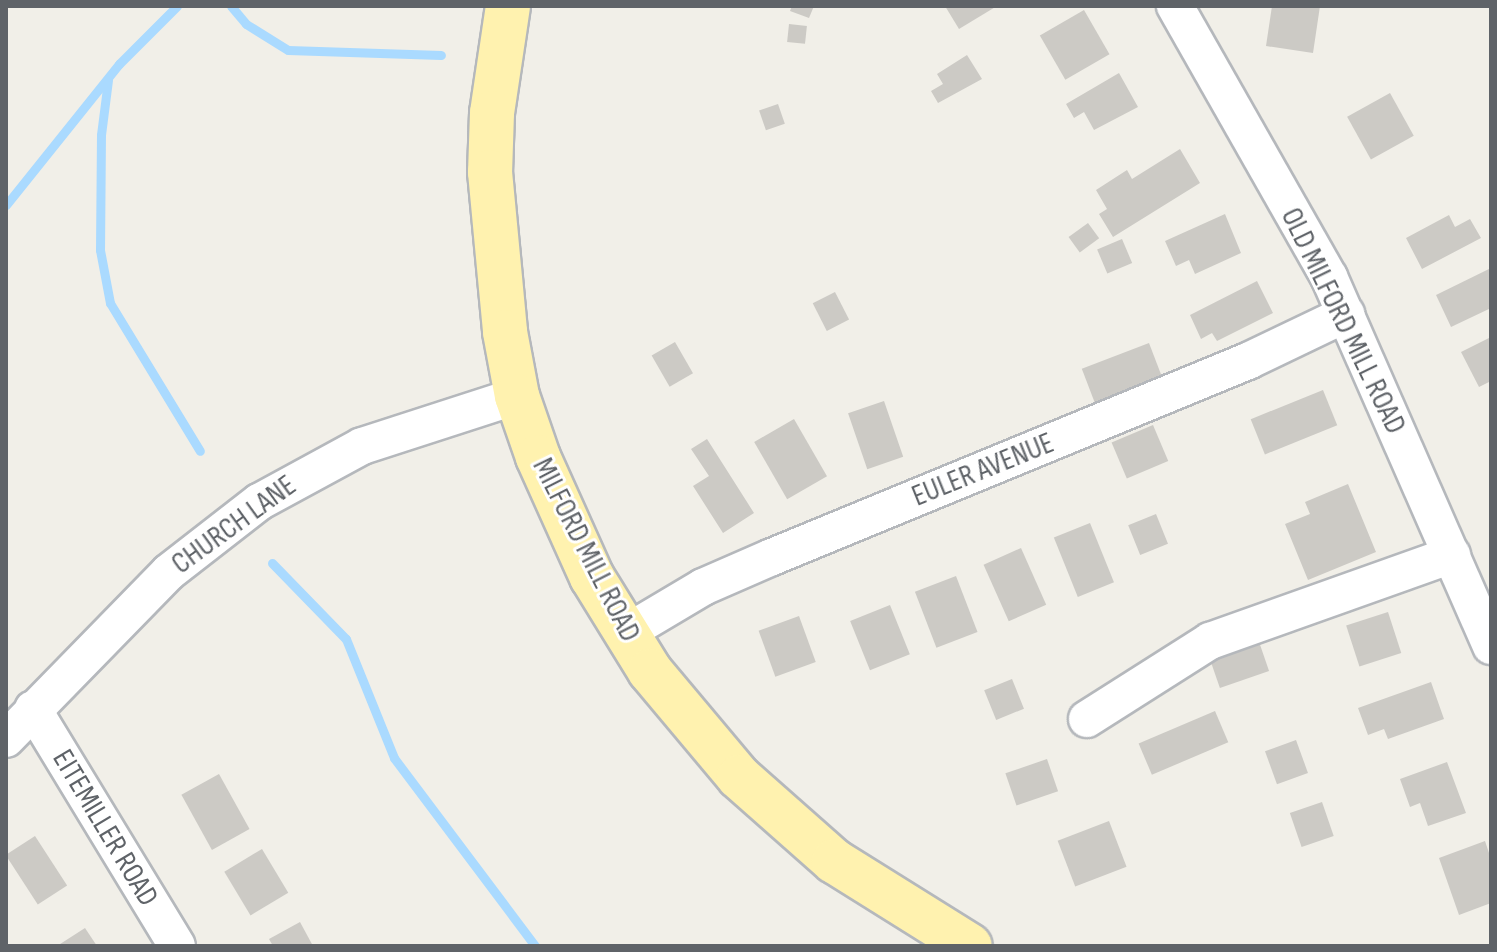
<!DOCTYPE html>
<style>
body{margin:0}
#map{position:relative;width:1497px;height:952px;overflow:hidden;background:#f1efe8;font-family:"Sofia Sans Condensed",sans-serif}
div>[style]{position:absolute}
.stream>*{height:9px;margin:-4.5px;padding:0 4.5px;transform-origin:4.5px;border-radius:4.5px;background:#aadaff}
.building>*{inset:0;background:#cccac5;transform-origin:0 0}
.roads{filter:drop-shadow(2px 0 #b5b8bc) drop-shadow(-2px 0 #b5b8bc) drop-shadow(0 2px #b5b8bc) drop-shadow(0 -2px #b5b8bc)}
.minor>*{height:36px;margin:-18px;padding:0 18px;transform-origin:18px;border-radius:18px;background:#fff}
.major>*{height:44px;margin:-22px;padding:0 22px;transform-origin:22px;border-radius:22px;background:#fff2af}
span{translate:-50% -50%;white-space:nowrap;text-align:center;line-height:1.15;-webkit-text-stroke:6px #fff;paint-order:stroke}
.street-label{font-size:30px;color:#5f6368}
.frame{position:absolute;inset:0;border:8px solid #5f6368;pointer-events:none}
</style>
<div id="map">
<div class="stream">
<i style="left:231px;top:6px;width:23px;rotate:50deg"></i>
<i style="left:246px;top:24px;width:49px;rotate:31.8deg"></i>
<i style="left:288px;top:50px;width:153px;rotate:1.9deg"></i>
<i style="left:108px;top:80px;width:55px;rotate:97.3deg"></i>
<i style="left:101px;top:135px;width:115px;rotate:90.5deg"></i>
<i style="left:100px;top:250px;width:54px;rotate:79.3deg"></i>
<i style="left:110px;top:303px;width:173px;rotate:58.7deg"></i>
<i style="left:6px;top:205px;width:181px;rotate:-51.3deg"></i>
<i style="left:119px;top:64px;width:82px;rotate:-45deg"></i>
<i style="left:272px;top:563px;width:106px;rotate:45.8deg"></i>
<i style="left:346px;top:639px;width:128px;rotate:68deg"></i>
<i style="left:394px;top:758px;width:235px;rotate:53.1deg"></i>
</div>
<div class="building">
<i style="clip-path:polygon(792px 6px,814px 6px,809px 18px,790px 11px)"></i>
<i style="clip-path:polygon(945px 6px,997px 6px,959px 29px)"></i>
<i style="clip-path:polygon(1272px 6px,1320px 6px,1313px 53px,1266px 46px)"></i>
<i style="left:1084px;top:10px;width:51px;height:51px;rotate:60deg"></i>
<i style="left:789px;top:24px;width:18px;height:18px;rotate:6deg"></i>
<i style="clip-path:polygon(967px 55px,982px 79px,938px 103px,931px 91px,943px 84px,937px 74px)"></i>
<i style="clip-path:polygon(1119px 73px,1138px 107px,1094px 130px,1084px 112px,1074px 118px,1066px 104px)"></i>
<i style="left:1390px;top:93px;width:49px;height:49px;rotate:61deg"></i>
<i style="left:778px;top:104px;width:21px;height:20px;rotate:71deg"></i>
<i style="clip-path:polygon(1180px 149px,1200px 183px,1113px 237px,1099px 214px,1107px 209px,1096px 190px,1127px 170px,1132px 179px)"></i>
<i style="clip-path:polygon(1225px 214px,1241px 253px,1195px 274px,1189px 260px,1176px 266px,1165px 241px)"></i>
<i style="clip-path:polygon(1449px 215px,1455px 227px,1470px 219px,1481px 238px,1422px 269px,1406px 238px)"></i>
<i style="left:1088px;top:223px;width:19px;height:24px;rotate:54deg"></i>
<i style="left:1122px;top:239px;width:26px;height:27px;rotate:67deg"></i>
<i style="clip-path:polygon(1491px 268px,1491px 308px,1451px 327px,1436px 295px)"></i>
<i style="clip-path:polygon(1257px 281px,1273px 313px,1217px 341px,1212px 333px,1201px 339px,1190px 315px)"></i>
<i style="left:835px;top:292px;width:31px;height:25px;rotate:63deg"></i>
<i style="clip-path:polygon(1491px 337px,1491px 381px,1479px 387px,1461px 352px)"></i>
<i style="left:675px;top:342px;width:36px;height:27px;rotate:60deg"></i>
<i style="left:1149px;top:343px;width:39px;height:72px;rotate:69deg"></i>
<i style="left:1323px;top:390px;width:38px;height:78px;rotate:68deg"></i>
<i style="left:884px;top:401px;width:59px;height:38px;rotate:71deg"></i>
<i style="left:794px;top:419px;width:66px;height:46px;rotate:60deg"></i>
<i style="left:1153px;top:425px;width:39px;height:45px;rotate:67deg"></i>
<i style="clip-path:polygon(707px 439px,754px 513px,723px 533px,693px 486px,709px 476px,691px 449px)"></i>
<i style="clip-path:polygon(1348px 484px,1376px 552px,1308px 580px,1285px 524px,1310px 514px,1305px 502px)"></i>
<i style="left:1156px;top:514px;width:32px;height:30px;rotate:68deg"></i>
<i style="left:1090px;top:523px;width:64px;height:39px;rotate:68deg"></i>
<i style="left:1021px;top:548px;width:62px;height:41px;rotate:66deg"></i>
<i style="left:956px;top:576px;width:60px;height:44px;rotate:69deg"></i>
<i style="left:890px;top:605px;width:53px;height:43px;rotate:68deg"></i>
<i style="left:1388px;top:612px;width:43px;height:44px;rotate:72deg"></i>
<i style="left:799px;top:616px;width:49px;height:43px;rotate:70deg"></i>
<i style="left:1257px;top:636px;width:37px;height:52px;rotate:71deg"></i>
<i style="left:1012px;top:679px;width:32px;height:30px;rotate:68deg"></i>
<i style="clip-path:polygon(1431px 682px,1444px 719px,1388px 739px,1384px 729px,1368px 735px,1358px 708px)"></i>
<i style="left:1215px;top:711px;width:34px;height:83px;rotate:67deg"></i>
<i style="left:1296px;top:740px;width:35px;height:33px;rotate:70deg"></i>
<i style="left:1047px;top:759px;width:34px;height:44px;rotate:71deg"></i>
<i style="clip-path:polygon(1447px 762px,1466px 813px,1428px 826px,1420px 803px,1410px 807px,1400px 779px)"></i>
<i style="left:219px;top:774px;width:63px;height:43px;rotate:61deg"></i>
<i style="left:1322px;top:802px;width:36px;height:34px;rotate:71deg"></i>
<i style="left:1109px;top:821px;width:49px;height:55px;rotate:69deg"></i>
<i style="left:35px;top:836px;width:59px;height:35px;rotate:57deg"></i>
<i style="clip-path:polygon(1485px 841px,1491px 859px,1491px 903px,1459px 915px,1439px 858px)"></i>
<i style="left:262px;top:849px;width:51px;height:44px;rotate:59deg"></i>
<i style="clip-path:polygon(300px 922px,313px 946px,273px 946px,269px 939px)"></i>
<i style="clip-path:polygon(85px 928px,97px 946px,57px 946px)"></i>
</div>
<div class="roads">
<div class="minor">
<i style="left:1175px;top:6px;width:312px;rotate:60.4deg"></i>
<i style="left:1329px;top:277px;width:403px;rotate:66.3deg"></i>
<i style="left:624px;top:634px;width:92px;rotate:-30.7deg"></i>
<i style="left:703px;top:587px;width:75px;rotate:-23.5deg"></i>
<i style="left:772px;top:557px;width:515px;rotate:-22.38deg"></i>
<i style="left:1248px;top:361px;width:109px;rotate:-25.6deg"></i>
<i style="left:33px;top:709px;width:277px;rotate:58.7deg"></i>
<i style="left:1087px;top:719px;width:146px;rotate:-32.4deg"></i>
<i style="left:1210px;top:641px;width:257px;rotate:-19.6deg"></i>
<i style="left:6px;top:739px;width:233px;rotate:-45.7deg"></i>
<i style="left:169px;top:572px;width:114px;rotate:-37.9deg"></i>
<i style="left:259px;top:502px;width:117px;rotate:-28.5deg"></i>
<i style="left:362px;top:446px;width:163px;rotate:-17.9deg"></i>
</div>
<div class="major">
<i style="left:508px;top:6px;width:108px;rotate:98.5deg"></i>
<i style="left:492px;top:113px;width:59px;rotate:91.9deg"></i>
<i style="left:490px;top:172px;width:161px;rotate:84.6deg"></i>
<i style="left:505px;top:332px;width:65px;rotate:79.4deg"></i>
<i style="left:517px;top:396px;width:65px;rotate:71deg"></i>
<i style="left:538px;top:457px;width:132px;rotate:65.8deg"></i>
<i style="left:592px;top:577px;width:110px;rotate:58.3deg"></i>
<i style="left:650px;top:671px;width:138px;rotate:50deg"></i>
<i style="left:739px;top:777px;width:127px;rotate:41.5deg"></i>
<i style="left:834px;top:861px;width:160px;rotate:32deg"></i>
</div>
</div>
<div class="street-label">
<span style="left:1343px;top:321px;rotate:64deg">OLD MILFORD MILL ROAD</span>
<span style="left:983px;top:470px;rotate:-22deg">EULER AVENUE</span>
<span style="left:234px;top:525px;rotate:-36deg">CHURCH LANE</span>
<span style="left:586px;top:550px;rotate:63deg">MILFORD MILL ROAD</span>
<span style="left:105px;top:828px;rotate:59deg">EITEMILLER ROAD</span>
</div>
<div class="frame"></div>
</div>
